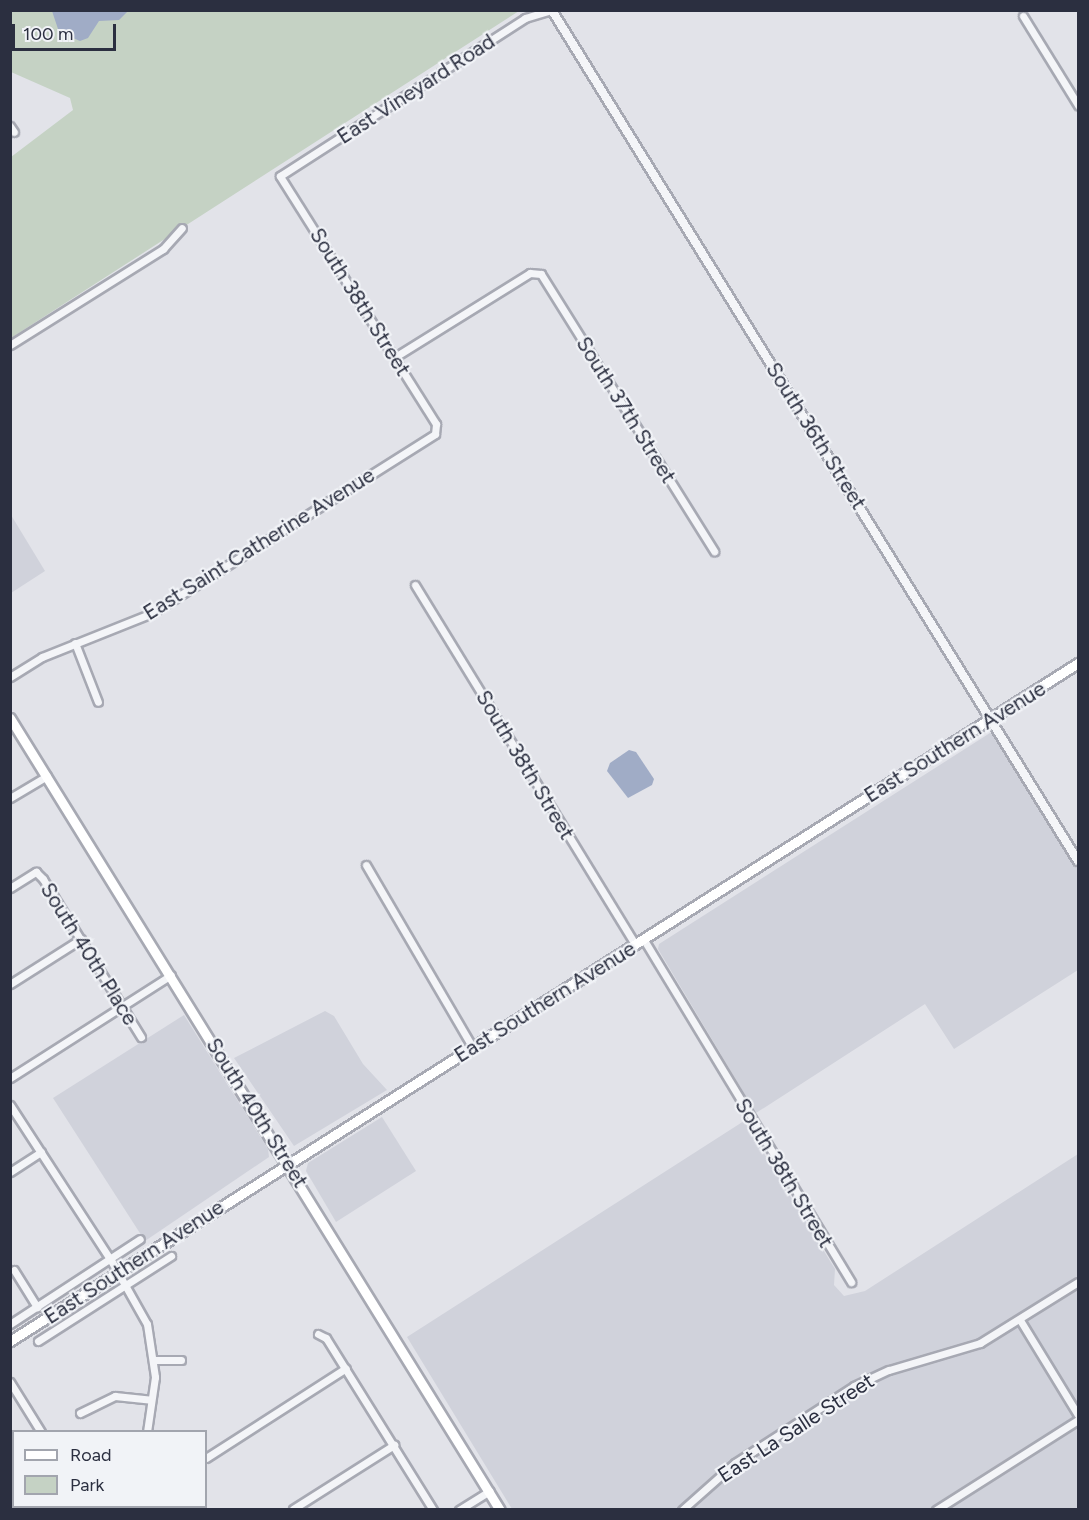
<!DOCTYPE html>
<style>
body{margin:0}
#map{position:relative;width:1089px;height:1520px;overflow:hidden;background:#e2e3e9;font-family:Figtree,sans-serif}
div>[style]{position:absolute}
.built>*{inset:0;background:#d0d2db}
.green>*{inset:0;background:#c5d2c4}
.water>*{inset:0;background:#a0acc6}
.roads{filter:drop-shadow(2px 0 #a7a9b3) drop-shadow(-2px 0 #a7a9b3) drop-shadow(0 2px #a7a9b3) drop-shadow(0 -2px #a7a9b3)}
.minor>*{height:7px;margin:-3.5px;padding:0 3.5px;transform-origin:3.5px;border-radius:3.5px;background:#f4f5f8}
.tertiary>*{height:8px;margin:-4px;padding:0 4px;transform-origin:4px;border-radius:4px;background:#f4f5f8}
.secondary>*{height:9px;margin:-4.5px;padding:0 4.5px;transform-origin:4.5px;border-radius:4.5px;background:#fff}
span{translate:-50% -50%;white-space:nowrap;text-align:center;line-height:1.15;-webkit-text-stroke:4.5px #f1f3f7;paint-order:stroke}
.street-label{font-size:21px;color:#2b2f40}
.frame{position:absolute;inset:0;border:12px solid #2b2f40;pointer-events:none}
.legend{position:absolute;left:12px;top:1430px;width:195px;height:78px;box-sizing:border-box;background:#f1f3f7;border:2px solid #a2a5ae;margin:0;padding:8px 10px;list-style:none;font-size:18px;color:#2b2f40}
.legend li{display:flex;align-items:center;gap:12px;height:30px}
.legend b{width:30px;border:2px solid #a2a5ae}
.scale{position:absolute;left:12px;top:24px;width:104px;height:27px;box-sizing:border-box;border:3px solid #2b2f40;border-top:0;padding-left:8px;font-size:18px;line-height:21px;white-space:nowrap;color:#2b2f40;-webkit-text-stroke:4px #f1f3f7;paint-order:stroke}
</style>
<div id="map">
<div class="built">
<i style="clip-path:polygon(11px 515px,45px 571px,11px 593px,10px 593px)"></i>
<i style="clip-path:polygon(990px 733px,999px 738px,1078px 869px,1078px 970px,954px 1049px,925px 1004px,756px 1113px,658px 949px,659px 944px)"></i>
<i style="clip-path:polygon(325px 1011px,334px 1016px,363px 1064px,387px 1090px,294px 1146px,234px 1058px)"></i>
<i style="clip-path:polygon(184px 1015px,268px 1149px,269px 1157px,145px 1241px,53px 1098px)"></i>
<i style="clip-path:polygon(382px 1117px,416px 1171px,336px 1222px,306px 1171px,308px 1163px)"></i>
<i style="clip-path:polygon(744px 1121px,835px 1269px,834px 1285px,844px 1296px,865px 1291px,1078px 1154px,1078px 1509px,512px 1509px,407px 1337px)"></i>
</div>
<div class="green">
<i style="clip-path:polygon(11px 11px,519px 11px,11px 338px,11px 157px,73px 110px,70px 98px,11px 72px)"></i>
</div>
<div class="water">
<i style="clip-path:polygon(52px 11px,52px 10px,128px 11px,119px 20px,99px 21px,88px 38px,80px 41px,59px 32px)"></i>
<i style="clip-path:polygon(629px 750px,636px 752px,654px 779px,652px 785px,628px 798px,607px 771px,610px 763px)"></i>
</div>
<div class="roads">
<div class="minor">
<i style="left:1023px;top:16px;width:105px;rotate:58.3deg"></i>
<i style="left:10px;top:126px;width:7px;rotate:56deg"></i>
<i style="left:10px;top:345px;width:181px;rotate:-32.1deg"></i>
<i style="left:163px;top:249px;width:28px;rotate:-48deg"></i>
<i style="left:395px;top:357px;width:159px;rotate:-31.9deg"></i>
<i style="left:530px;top:273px;width:11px;rotate:5deg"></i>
<i style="left:541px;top:274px;width:327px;rotate:58deg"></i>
<i style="left:415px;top:585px;width:422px;rotate:58.5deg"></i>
<i style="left:75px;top:643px;width:63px;rotate:68.7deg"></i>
<i style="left:10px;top:677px;width:38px;rotate:-32deg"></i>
<i style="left:42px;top:657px;width:118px;rotate:-21.8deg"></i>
<i style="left:152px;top:613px;width:335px;rotate:-32.3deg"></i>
<i style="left:435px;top:434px;width:10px;rotate:-84deg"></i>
<i style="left:436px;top:424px;width:293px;rotate:-122.2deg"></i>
<i style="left:280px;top:176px;width:292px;rotate:-32.8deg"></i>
<i style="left:525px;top:18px;width:28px;rotate:-17deg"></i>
<i style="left:10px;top:798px;width:43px;rotate:-30.7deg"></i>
<i style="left:366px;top:865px;width:212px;rotate:59.7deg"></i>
<i style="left:10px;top:888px;width:31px;rotate:-32deg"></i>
<i style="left:36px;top:872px;width:10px;rotate:45deg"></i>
<i style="left:43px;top:879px;width:186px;rotate:58.2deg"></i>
<i style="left:644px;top:940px;width:400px;rotate:58.8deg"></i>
<i style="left:10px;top:984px;width:84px;rotate:-32.4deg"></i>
<i style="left:10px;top:1078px;width:191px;rotate:-32.6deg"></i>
<i style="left:10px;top:1105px;width:187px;rotate:57deg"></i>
<i style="left:112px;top:1262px;width:71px;rotate:60.6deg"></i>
<i style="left:147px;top:1324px;width:54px;rotate:81.4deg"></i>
<i style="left:155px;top:1377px;width:56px;rotate:98.3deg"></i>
<i style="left:10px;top:1172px;width:37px;rotate:-33deg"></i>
<i style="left:14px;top:1270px;width:44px;rotate:58.1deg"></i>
<i style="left:1020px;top:1320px;width:111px;rotate:58.6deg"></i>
<i style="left:10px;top:1324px;width:155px;rotate:-33.2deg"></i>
<i style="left:318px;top:1334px;width:9px;rotate:27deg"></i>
<i style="left:326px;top:1338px;width:203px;rotate:58.1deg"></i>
<i style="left:38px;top:1341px;width:158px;rotate:-32.6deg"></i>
<i style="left:154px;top:1360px;width:27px"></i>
<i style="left:10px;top:1382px;width:59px;rotate:58.2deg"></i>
<i style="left:80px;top:1413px;width:39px;rotate:-26deg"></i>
<i style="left:115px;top:1396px;width:36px;rotate:6deg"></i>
<i style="left:206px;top:1458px;width:166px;rotate:-32.7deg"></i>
<i style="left:10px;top:1462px;width:6px;rotate:51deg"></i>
<i style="left:39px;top:1506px;width:4px;rotate:76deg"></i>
<i style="left:88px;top:1506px;width:4px;rotate:63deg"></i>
<i style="left:188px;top:1506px;width:4px;rotate:63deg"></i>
<i style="left:293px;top:1509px;width:120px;rotate:-32.4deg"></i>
<i style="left:459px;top:1510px;width:36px;rotate:-32deg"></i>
<i style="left:682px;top:1510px;width:71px;rotate:-41.6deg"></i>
<i style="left:735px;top:1463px;width:142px;rotate:-32.9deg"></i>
<i style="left:854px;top:1386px;width:38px;rotate:-25deg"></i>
<i style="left:889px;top:1370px;width:95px;rotate:-16.5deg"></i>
<i style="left:980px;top:1343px;width:115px;rotate:-31.9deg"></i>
<i style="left:936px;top:1510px;width:168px;rotate:-32.4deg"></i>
</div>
<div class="tertiary">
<i style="left:553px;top:12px;width:998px;rotate:58.27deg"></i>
</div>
<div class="secondary">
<i style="left:10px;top:718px;width:931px;rotate:58.26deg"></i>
<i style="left:10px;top:1341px;width:1265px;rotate:-32.41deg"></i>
</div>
</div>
<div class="street-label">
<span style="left:416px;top:89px;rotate:-33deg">East Vineyard Road</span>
<span style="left:360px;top:302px;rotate:58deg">South 38th Street</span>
<span style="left:626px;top:410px;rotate:58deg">South 37th Street</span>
<span style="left:816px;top:436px;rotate:58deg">South 36th Street</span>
<span style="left:259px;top:544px;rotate:-32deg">East Saint Catherine Avenue</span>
<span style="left:955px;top:742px;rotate:-32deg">East Southern Avenue</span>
<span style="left:525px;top:765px;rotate:59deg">South 38th Street</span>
<span style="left:89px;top:954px;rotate:58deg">South 40th Place</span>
<span style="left:545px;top:1002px;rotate:-32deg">East Southern Avenue</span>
<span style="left:257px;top:1113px;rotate:58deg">South 40th Street</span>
<span style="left:784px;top:1173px;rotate:59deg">South 38th Street</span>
<span style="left:134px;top:1262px;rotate:-33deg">East Southern Avenue</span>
<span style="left:796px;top:1428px;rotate:-33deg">East La Salle Street</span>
</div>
<div class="frame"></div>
<ul class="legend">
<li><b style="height:8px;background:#fff"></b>Road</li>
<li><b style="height:16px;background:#c5d2c4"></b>Park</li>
</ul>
<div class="scale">100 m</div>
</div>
